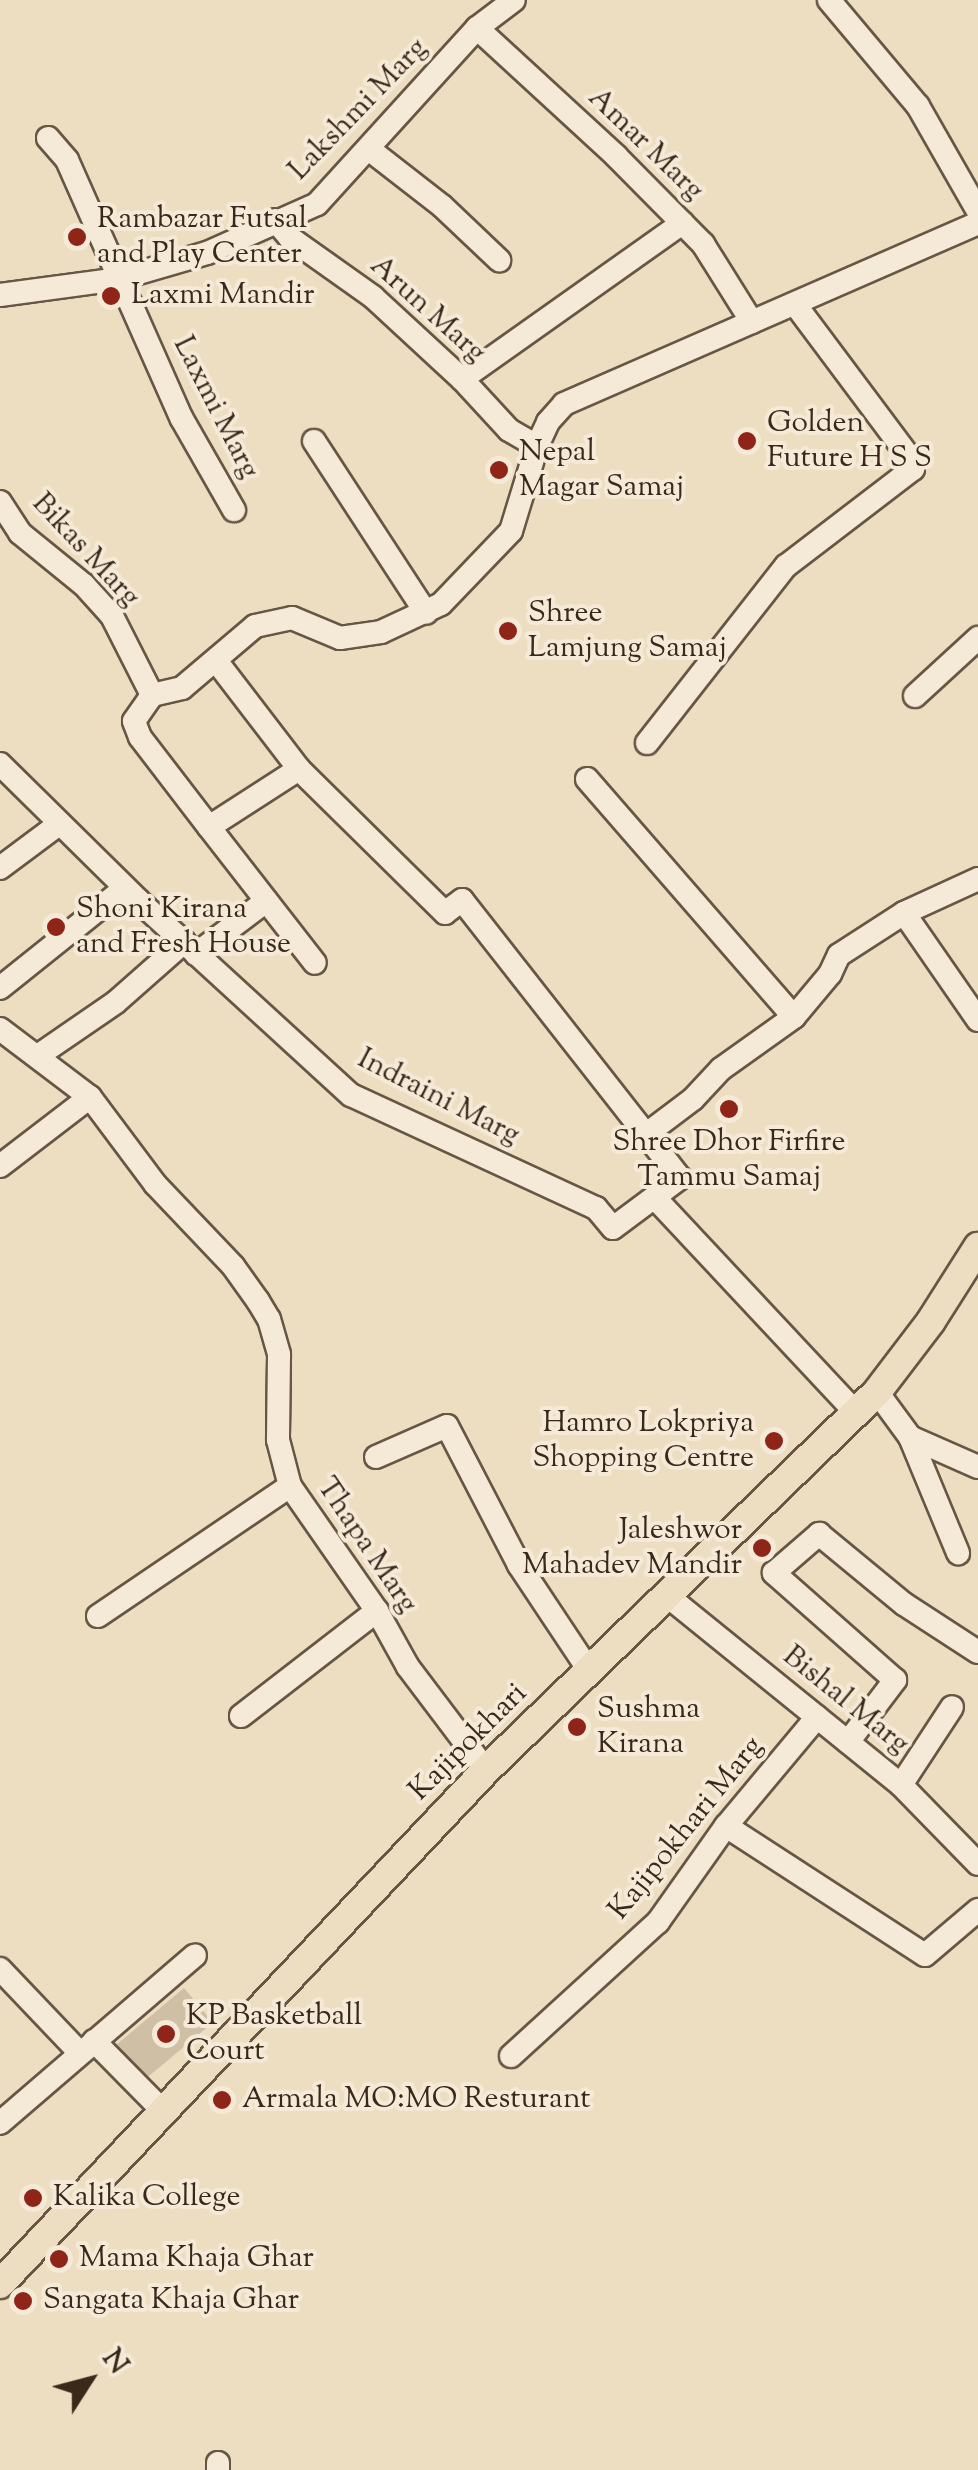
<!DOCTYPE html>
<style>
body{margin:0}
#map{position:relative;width:978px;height:2470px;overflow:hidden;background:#eedec1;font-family:"Sorts Mill Goudy",serif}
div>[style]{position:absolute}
.green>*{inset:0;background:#cfbfa5;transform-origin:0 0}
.roads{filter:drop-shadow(2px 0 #675644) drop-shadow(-2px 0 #675644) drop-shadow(0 2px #675644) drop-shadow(0 -2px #675644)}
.minor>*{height:22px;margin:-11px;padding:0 11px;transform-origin:11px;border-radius:11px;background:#f4ead7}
.major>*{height:28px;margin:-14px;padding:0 14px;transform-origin:14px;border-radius:14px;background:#eedec1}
.dots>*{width:28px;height:28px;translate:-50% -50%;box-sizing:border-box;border:5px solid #f4ead7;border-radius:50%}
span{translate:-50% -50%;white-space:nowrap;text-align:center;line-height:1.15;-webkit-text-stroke:8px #f4ead7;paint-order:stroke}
.street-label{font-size:30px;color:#3a281b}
.poi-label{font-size:30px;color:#3a281b}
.left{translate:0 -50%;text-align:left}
.right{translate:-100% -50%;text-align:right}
.north{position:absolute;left:40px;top:2330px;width:100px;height:100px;-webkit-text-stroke:8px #f4ead7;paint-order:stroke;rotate:54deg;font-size:28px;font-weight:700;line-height:40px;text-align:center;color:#3a281b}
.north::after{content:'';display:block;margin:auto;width:35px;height:45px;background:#3a281b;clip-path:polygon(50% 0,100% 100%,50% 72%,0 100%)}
</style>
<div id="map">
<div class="green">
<i style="left:184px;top:1988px;width:45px;height:88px;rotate:50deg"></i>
</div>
<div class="roads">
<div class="minor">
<i style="left:829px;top:0;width:138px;rotate:50deg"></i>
<i style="left:918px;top:106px;width:121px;rotate:60.3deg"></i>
<i style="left:477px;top:28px;width:189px;rotate:42.6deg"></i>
<i style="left:616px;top:156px;width:124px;rotate:45.3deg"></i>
<i style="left:703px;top:244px;width:92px;rotate:57.9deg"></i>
<i style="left:48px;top:138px;width:29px;rotate:49deg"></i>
<i style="left:67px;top:160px;width:283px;rotate:66.1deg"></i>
<i style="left:182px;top:419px;width:105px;rotate:60.3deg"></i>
<i style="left:370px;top:150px;width:91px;rotate:37.9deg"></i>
<i style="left:442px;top:206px;width:79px;rotate:43.5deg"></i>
<i style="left:275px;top:220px;width:23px;rotate:50deg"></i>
<i style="left:290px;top:238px;width:102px;rotate:35.4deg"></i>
<i style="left:373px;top:297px;width:121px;rotate:42.7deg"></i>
<i style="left:462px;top:379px;width:69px;rotate:47.3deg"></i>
<i style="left:509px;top:430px;width:32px;rotate:30deg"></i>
<i style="left:0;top:295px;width:119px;rotate:-7.7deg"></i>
<i style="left:118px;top:279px;width:93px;rotate:-16.3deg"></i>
<i style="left:207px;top:253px;width:120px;rotate:-24deg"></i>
<i style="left:317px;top:204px;width:238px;rotate:-47.7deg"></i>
<i style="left:477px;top:28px;width:46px;rotate:-37.1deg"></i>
<i style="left:462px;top:379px;width:270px;rotate:-35.3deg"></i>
<i style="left:314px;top:441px;width:205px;rotate:56.9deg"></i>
<i style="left:0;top:502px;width:37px;rotate:57deg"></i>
<i style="left:20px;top:533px;width:82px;rotate:39.1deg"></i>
<i style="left:84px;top:585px;width:42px;rotate:47.9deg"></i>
<i style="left:112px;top:616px;width:89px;rotate:63.1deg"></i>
<i style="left:217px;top:662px;width:135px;rotate:52.5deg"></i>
<i style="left:915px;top:696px;width:86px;rotate:-42.6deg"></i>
<i style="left:647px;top:743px;width:225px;rotate:-51.9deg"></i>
<i style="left:786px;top:566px;width:160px;rotate:-37.4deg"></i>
<i style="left:913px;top:469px;width:7px;rotate:-90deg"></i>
<i style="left:913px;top:462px;width:197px;rotate:-126.8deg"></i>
<i style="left:0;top:764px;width:195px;rotate:44.6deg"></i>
<i style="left:139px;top:901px;width:287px;rotate:42.5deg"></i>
<i style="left:351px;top:1095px;width:270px;rotate:24.8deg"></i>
<i style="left:596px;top:1208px;width:26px;rotate:50deg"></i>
<i style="left:613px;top:1228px;width:84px;rotate:-36.7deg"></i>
<i style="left:680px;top:1178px;width:353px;rotate:-128.1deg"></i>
<i style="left:462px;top:900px;width:21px;rotate:143deg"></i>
<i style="left:445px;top:913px;width:205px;rotate:-135.4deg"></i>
<i style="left:299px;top:769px;width:107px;rotate:147.2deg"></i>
<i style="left:209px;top:827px;width:113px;rotate:-127.5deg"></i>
<i style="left:140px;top:737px;width:17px;rotate:-111deg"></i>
<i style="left:134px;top:721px;width:32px;rotate:-55deg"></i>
<i style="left:152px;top:695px;width:31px;rotate:-13deg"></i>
<i style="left:182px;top:688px;width:96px;rotate:-40.3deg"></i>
<i style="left:255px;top:626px;width:38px;rotate:-12deg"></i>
<i style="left:292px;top:618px;width:52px;rotate:22.6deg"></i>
<i style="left:340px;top:638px;width:41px;rotate:-8.3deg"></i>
<i style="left:381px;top:632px;width:66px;rotate:-25deg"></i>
<i style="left:441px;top:604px;width:101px;rotate:-46.2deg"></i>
<i style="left:511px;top:531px;width:89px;rotate:-73deg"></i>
<i style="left:537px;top:446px;width:26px;rotate:-65deg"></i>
<i style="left:548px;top:422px;width:24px;rotate:-48deg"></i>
<i style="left:564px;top:404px;width:452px;rotate:-23.6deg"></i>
<i style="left:587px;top:779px;width:315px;rotate:49deg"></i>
<i style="left:209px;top:827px;width:172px;rotate:52.1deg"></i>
<i style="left:0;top:868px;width:74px;rotate:-36.7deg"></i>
<i style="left:904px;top:913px;width:130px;rotate:55.3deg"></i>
<i style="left:196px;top:954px;width:88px;rotate:-37.1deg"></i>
<i style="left:0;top:988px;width:160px;rotate:-38.7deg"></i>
<i style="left:0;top:1029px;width:113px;rotate:37.1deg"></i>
<i style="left:90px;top:1097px;width:109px;rotate:53.2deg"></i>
<i style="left:155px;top:1184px;width:113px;rotate:46.4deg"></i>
<i style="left:233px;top:1266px;width:43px;rotate:54.5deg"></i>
<i style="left:258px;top:1301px;width:21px;rotate:59deg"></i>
<i style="left:269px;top:1319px;width:37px;rotate:74deg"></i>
<i style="left:279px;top:1355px;width:85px;rotate:90.7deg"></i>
<i style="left:278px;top:1440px;width:48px;rotate:75.4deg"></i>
<i style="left:290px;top:1486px;width:152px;rotate:55.2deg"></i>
<i style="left:377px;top:1611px;width:64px;rotate:61deg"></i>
<i style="left:408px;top:1667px;width:129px;rotate:52.9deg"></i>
<i style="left:39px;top:1055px;width:93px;rotate:-34.5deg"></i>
<i style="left:116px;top:1002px;width:91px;rotate:-41.4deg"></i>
<i style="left:648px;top:1133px;width:56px;rotate:-37.1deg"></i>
<i style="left:693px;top:1099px;width:41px;rotate:-47deg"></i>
<i style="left:721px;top:1069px;width:90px;rotate:-35.5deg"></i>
<i style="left:794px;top:1017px;width:56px;rotate:-50.1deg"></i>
<i style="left:830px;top:974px;width:21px;rotate:-65deg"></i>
<i style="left:839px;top:955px;width:77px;rotate:-32.9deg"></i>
<i style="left:904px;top:913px;width:81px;rotate:-24.7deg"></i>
<i style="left:0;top:1166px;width:113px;rotate:-37.5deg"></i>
<i style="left:656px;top:1199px;width:293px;rotate:46.9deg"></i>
<i style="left:877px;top:1392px;width:56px;rotate:53.7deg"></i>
<i style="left:910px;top:1437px;width:74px;rotate:23.8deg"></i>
<i style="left:910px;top:1437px;width:126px;rotate:67.5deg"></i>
<i style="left:376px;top:1457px;width:77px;rotate:-23.6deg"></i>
<i style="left:447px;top:1426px;width:157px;rotate:62.6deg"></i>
<i style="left:519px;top:1565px;width:125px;rotate:56.4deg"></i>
<i style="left:665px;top:1594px;width:304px;rotate:39deg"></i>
<i style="left:901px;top:1785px;width:110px;rotate:45.7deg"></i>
<i style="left:98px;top:1616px;width:232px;rotate:-34.1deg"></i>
<i style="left:241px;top:1716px;width:172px;rotate:-37.7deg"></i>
<i style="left:848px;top:1742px;width:78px;rotate:-52.8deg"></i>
<i style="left:895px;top:1680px;width:162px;rotate:-138.5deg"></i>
<i style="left:774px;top:1573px;width:60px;rotate:-40.9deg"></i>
<i style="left:819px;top:1534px;width:110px;rotate:39.5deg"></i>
<i style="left:904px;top:1604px;width:88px;rotate:33deg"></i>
<i style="left:901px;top:1785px;width:93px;rotate:-56.8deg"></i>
<i style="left:726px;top:1826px;width:237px;rotate:33deg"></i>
<i style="left:925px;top:1955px;width:70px;rotate:-40.3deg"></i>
<i style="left:0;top:1969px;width:115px;rotate:46.4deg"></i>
<i style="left:94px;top:2041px;width:98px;rotate:45.4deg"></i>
<i style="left:511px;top:2056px;width:199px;rotate:-42.4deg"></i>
<i style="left:658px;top:1922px;width:118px;rotate:-54.7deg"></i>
<i style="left:726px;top:1826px;width:142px;rotate:-50.1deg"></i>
<i style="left:0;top:2123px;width:257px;rotate:-40.7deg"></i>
<i style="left:218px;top:2470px;width:7px;rotate:-90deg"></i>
</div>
<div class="major">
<i style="left:0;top:2284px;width:707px;rotate:-46.6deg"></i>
<i style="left:486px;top:1770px;width:544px;rotate:-44.03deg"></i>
<i style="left:877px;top:1392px;width:89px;rotate:-52.7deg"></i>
<i style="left:931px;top:1321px;width:88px;rotate:-57.6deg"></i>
</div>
</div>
<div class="dots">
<i style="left:77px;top:237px;background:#8f2418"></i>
<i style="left:111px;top:296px;background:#8f2418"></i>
<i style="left:747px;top:441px;background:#8f2418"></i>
<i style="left:499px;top:470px;background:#8f2418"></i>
<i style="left:508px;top:631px;background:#8f2418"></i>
<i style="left:56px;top:927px;background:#8f2418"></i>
<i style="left:729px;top:1109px;background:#8f2418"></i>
<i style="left:774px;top:1441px;background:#8f2418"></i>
<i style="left:762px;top:1548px;background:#8f2418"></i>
<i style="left:577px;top:1727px;background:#8f2418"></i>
<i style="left:166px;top:2034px;background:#8f2418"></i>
<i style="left:222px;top:2100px;background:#8f2418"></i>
<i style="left:33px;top:2198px;background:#8f2418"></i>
<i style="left:59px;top:2259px;background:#8f2418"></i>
<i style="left:23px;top:2301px;background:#8f2418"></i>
</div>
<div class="street-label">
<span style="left:359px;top:110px;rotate:-46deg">Lakshmi Marg</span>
<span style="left:645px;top:145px;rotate:44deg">Amar Marg</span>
<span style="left:427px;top:310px;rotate:42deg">Arun Marg</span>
<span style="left:215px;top:408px;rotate:63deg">Laxmi Marg</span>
<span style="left:85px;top:551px;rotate:47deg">Bikas Marg</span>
<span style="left:438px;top:1098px;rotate:27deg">Indraini Marg</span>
<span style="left:366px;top:1546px;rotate:56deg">Thapa Marg</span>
<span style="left:845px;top:1701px;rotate:39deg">Bishal Marg</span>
<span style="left:469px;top:1743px;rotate:-45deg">Kajipokhari</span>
<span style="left:687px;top:1829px;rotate:-51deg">Kajipokhari Marg</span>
</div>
<div class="poi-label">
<span class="left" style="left:97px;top:237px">Rambazar Futsal<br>and Play Center</span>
<span class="left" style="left:131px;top:296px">Laxmi Mandir</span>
<span class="left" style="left:767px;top:441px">Golden<br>Future H S S</span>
<span class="left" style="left:519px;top:470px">Nepal<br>Magar Samaj</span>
<span class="left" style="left:528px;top:631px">Shree<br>Lamjung Samaj</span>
<span class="left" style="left:76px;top:927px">Shoni Kirana<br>and Fresh House</span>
<span style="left:729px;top:1160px">Shree Dhor Firfire<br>Tammu Samaj</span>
<span class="right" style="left:754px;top:1441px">Hamro Lokpriya<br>Shopping Centre</span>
<span class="right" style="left:742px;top:1548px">Jaleshwor<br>Mahadev Mandir</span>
<span class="left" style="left:597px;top:1727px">Sushma<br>Kirana</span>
<span class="left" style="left:186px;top:2034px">KP Basketball<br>Court</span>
<span class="left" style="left:242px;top:2100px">Armala MO:MO Resturant</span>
<span class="left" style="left:53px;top:2198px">Kalika College</span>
<span class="left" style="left:79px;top:2259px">Mama Khaja Ghar</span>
<span class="left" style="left:43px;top:2301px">Sangata Khaja Ghar</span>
</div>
<div class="north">N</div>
</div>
